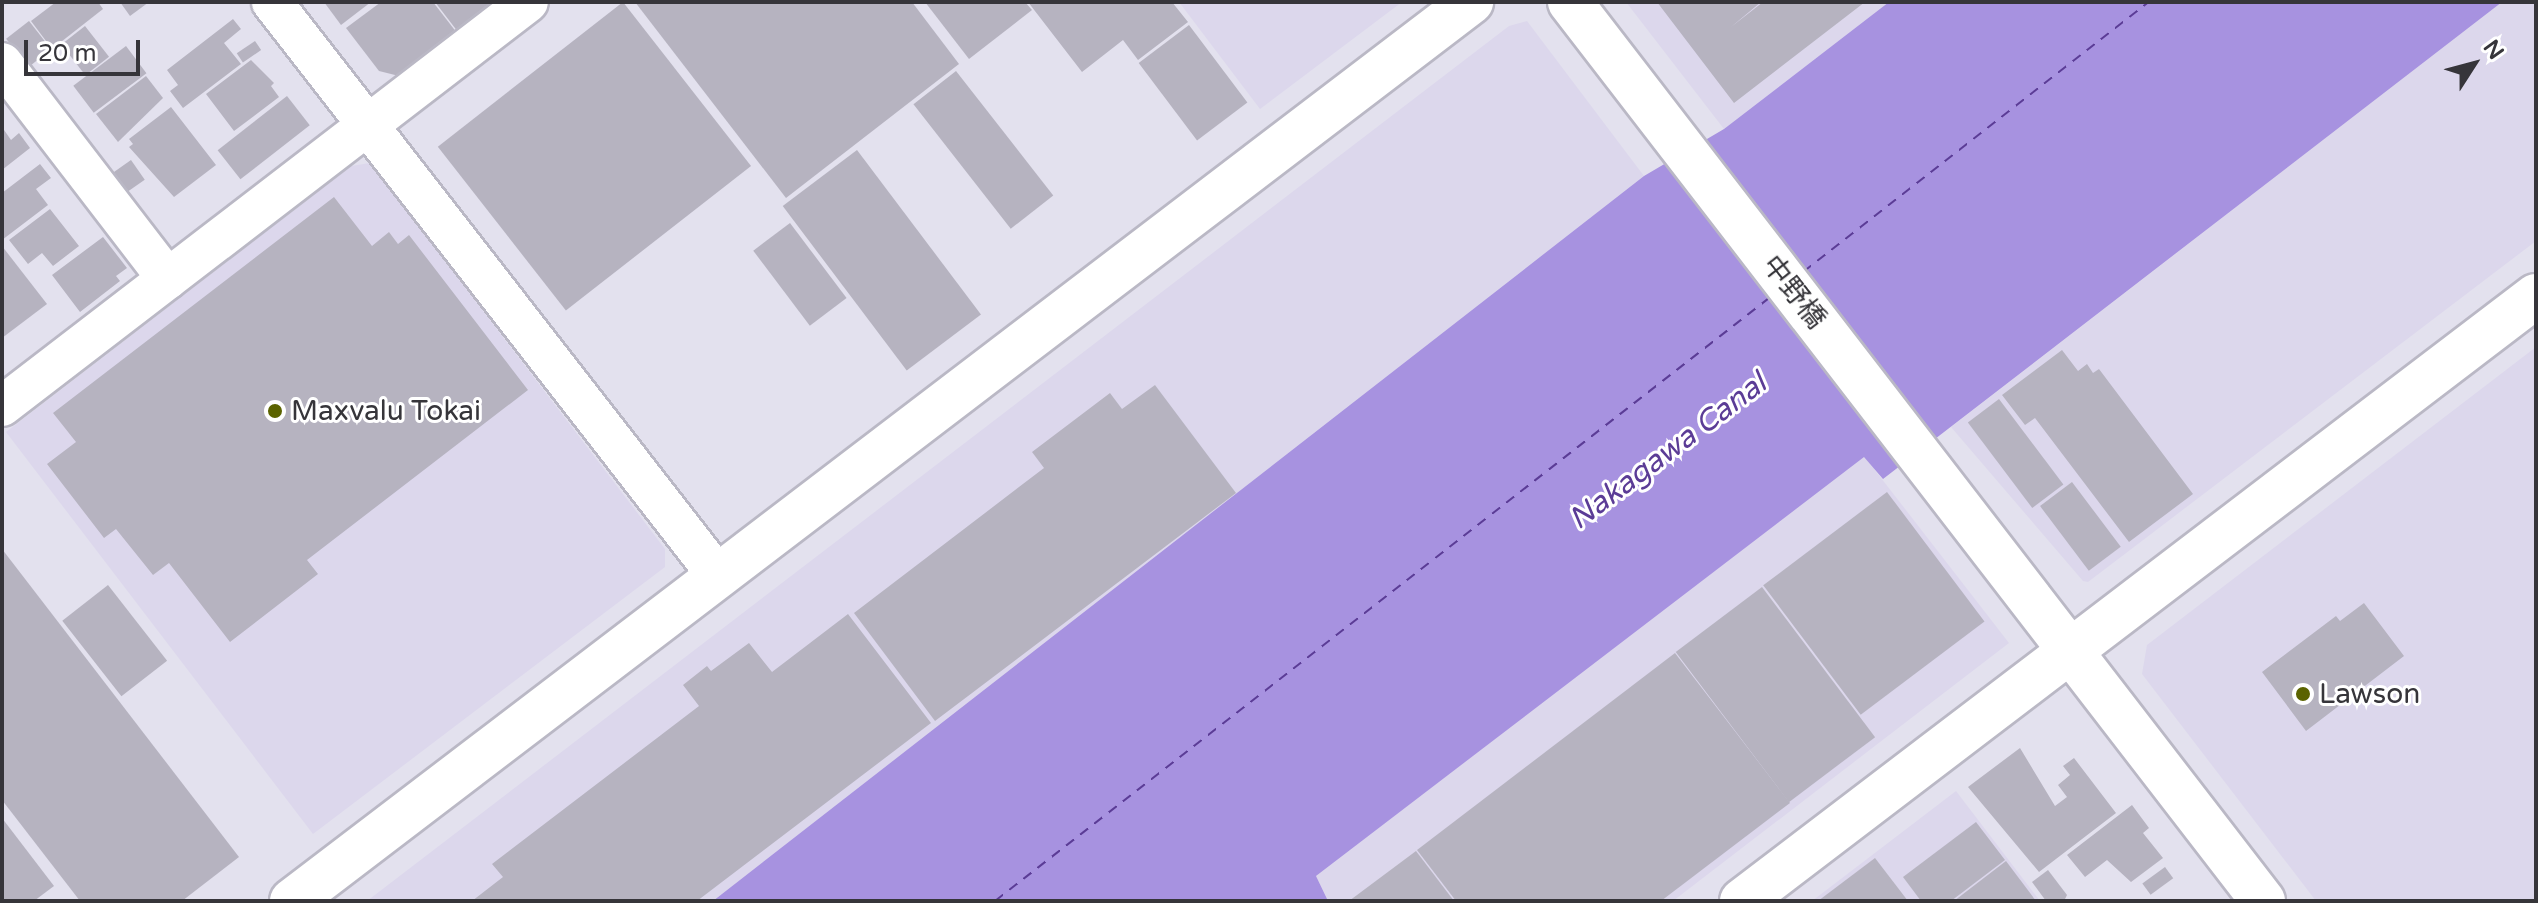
<!DOCTYPE html>
<meta charset="utf-8">
<style>
body{margin:0}
#map{position:relative;width:2538px;height:903px;overflow:hidden;background:#e3e1ee;font-family:"Varela Round","Noto Sans JP",sans-serif}
div>[style]{position:absolute}
.built>*{inset:0;background:#dcd7ec}
.water>*{inset:0;background:#a792e0}
.ferry>*{height:2px;margin-top:-1px;transform-origin:0;background:repeating-linear-gradient(90deg,#5b3c96 0 10px,transparent 0 18px)}
.building>*{inset:0;background:#b6b3c0;transform-origin:0 0}
.roads{filter:drop-shadow(2px 0 #bab8c5) drop-shadow(-2px 0 #bab8c5) drop-shadow(0 2px #bab8c5) drop-shadow(0 -2px #bab8c5)}
.street>*{height:40px;margin:-20px;padding:0 20px;transform-origin:20px;border-radius:20px;background:#fff}
.secondary>*{height:44px;margin:-22px;padding:0 22px;transform-origin:22px;border-radius:22px;background:#fff}
.dots>*{width:22px;height:22px;translate:-50% -50%;box-sizing:border-box;border:4px solid #fff;border-radius:50%}
span{translate:-50% -50%;white-space:nowrap;text-align:center;line-height:1.15;-webkit-text-stroke:6px #fff;paint-order:stroke}
.street-label{font-size:28px;color:#36353a}
.poi-label{font-size:28px;color:#36353a}
.left{translate:0 -50%;text-align:left}
.water-label{font-size:30px;color:#5b3c96;font-style:italic}
.frame{position:absolute;inset:0;border:4px solid #36353a;pointer-events:none}
.north{position:absolute;left:2434px;top:24px;width:80px;height:80px;-webkit-text-stroke:6px #fff;paint-order:stroke;rotate:54deg;font-size:22px;font-weight:700;line-height:32px;text-align:center;color:#36353a}
.north::after{content:'';display:block;margin:auto;width:28px;height:36px;background:#36353a;clip-path:polygon(50% 0,100% 100%,50% 72%,0 100%)}
.scale{position:absolute;left:24px;top:40px;width:116px;height:36px;box-sizing:border-box;border:4px solid #36353a;border-top:0;padding-left:10px;font-size:24px;line-height:28px;white-space:nowrap;color:#36353a;-webkit-text-stroke:6px #fff;paint-order:stroke}
</style>
<div id="map">
<div class="built">
<i style="clip-path:polygon(1179px 2px,1402px 2px,1260px 109px)"></i>
<i style="clip-path:polygon(1626px 2px,1889px 2px,1724px 129px)"></i>
<i style="clip-path:polygon(2502px 2px,2536px 2px,2536px 241px,2088px 582px,2083px 581px,1951px 427px)"></i>
<i style="clip-path:polygon(1527px 21px,1644px 176px,713px 901px,367px 901px,1509px 26px)"></i>
<i style="clip-path:polygon(370px 163px,665px 549px,665px 567px,313px 834px,6px 432px,351px 166px)"></i>
<i style="clip-path:polygon(2536px 347px,2536px 901px,2316px 901px,2142px 674px,2147px 645px)"></i>
<i style="clip-path:polygon(1864px 456px,2009px 643px,1673px 901px,1328px 901px,1316px 876px)"></i>
<i style="clip-path:polygon(1956px 791px,2040px 901px,1812px 901px)"></i>
</div>
<div class="water">
<i style="clip-path:polygon(1889px 2px,2502px 2px,1883px 479px,1864px 457px,1316px 876px,1328px 901px,713px 901px,1644px 176px,1724px 129px)"></i>
</div>
<div class="ferry">
<i style="left:1803px;top:272px;width:439px;rotate:-38deg"></i>
<i style="left:995px;top:901px;width:981px;rotate:-37.92deg"></i>
</div>
<div class="building">
<i style="clip-path:polygon(56px 2px,98px 2px,103px 9px,52px 49px,31px 21px)"></i>
<i style="clip-path:polygon(120px 2px,149px 2px,130px 16px)"></i>
<i style="clip-path:polygon(324px 2px,371px 2px,341px 25px)"></i>
<i style="clip-path:polygon(381px 2px,433px 2px,457px 33px,399px 76px,379px 71px,346px 28px)"></i>
<i style="clip-path:polygon(435px 2px,498px 2px,458px 32px)"></i>
<i style="left:623px;top:2px;width:208px;height:235px;rotate:52deg"></i>
<i style="clip-path:polygon(635px 2px,912px 2px,959px 64px,786px 198px)"></i>
<i style="clip-path:polygon(925px 2px,1025px 2px,1032px 10px,969px 59px)"></i>
<i style="clip-path:polygon(1028px 2px,1172px 2px,1188px 22px,1138px 60px,1123px 40px,1082px 72px)"></i>
<i style="clip-path:polygon(1657px 2px,1761px 2px,1731px 27px,1763px 2px,1865px 2px,1734px 103px)"></i>
<i style="clip-path:polygon(233px 19px,241px 29px,224px 43px,241px 64px,183px 108px,170px 91px,178px 85px,167px 70px)"></i>
<i style="left:29px;top:21px;width:36px;height:29px;rotate:52deg"></i>
<i style="left:1189px;top:25px;width:97px;height:63px;rotate:53deg"></i>
<i style="left:85px;top:26px;width:39px;height:30px;rotate:52deg"></i>
<i style="left:255px;top:41px;width:11px;height:22px;rotate:56deg"></i>
<i style="left:126px;top:46px;width:34px;height:66px;rotate:53deg"></i>
<i style="clip-path:polygon(251px 60px,274px 83px,271px 86px,279px 97px,234px 131px,206px 94px)"></i>
<i style="left:956px;top:71px;width:158px;height:54px;rotate:52deg"></i>
<i style="clip-path:polygon(146px 76px,163px 98px,118px 142px,96px 114px)"></i>
<i style="left:287px;top:96px;width:37px;height:88px;rotate:52deg"></i>
<i style="clip-path:polygon(171px 107px,216px 165px,174px 197px,129px 147px,133px 144px,129px 139px)"></i>
<i style="clip-path:polygon(2px 127px,11px 140px,19px 133px,30px 148px,2px 170px)"></i>
<i style="left:857px;top:150px;width:206px;height:93px;rotate:53deg"></i>
<i style="left:131px;top:160px;width:24px;height:29px;rotate:55deg"></i>
<i style="clip-path:polygon(40px 164px,51px 178px,36px 189px,48px 205px,2px 240px,2px 193px)"></i>
<i style="clip-path:polygon(334px 197px,372px 246px,389px 232px,398px 244px,409px 235px,528px 390px,307px 560px,318px 574px,230px 642px,169px 563px,153px 575px,116px 529px,104px 538px,47px 464px,76px 442px,53px 413px)"></i>
<i style="clip-path:polygon(50px 209px,79px 246px,53px 266px,42px 253px,28px 264px,9px 240px)"></i>
<i style="left:790px;top:223px;width:94px;height:46px;rotate:53deg"></i>
<i style="clip-path:polygon(103px 237px,127px 268px,116px 276px,120px 281px,80px 312px,52px 275px)"></i>
<i style="clip-path:polygon(2px 246px,47px 304px,2px 338px)"></i>
<i style="clip-path:polygon(2062px 350px,2078px 371px,2087px 364px,2093px 373px,2099px 369px,2193px 494px,2129px 542px,2035px 418px,2025px 425px,2002px 395px)"></i>
<i style="clip-path:polygon(1155px 385px,1236px 493px,935px 721px,854px 613px,1044px 468px,1032px 452px,1110px 393px,1122px 409px)"></i>
<i style="left:1999px;top:399px;width:107px;height:39px;rotate:53deg"></i>
<i style="left:2072px;top:482px;width:81px;height:40px;rotate:53deg"></i>
<i style="left:1887px;top:492px;width:162px;height:155px;rotate:53deg"></i>
<i style="clip-path:polygon(2px 549px,239px 857px,182px 901px,80px 901px,2px 800px)"></i>
<i style="left:108px;top:585px;width:96px;height:58px;rotate:52deg"></i>
<i style="left:1762px;top:587px;width:188px;height:108px;rotate:53deg"></i>
<i style="clip-path:polygon(2364px 603px,2404px 656px,2306px 731px,2262px 672px,2336px 616px,2340px 621px)"></i>
<i style="clip-path:polygon(848px 614px,931px 723px,697px 901px,472px 901px,503px 877px,492px 864px,699px 706px,683px 685px,707px 666px,711px 671px,749px 643px,772px 672px)"></i>
<i style="clip-path:polygon(1675px 653px,1790px 803px,1661px 901px,1456px 901px,1417px 850px)"></i>
<i style="clip-path:polygon(2020px 748px,2055px 806px,2067px 797px,2058px 785px,2070px 775px,2063px 766px,2074px 758px,2116px 813px,2039px 872px,1968px 787px)"></i>
<i style="clip-path:polygon(2132px 805px,2149px 828px,2143px 833px,2163px 858px,2131px 882px,2107px 860px,2085px 877px,2067px 855px)"></i>
<i style="clip-path:polygon(2px 818px,54px 886px,34px 901px,2px 901px)"></i>
<i style="clip-path:polygon(1976px 822px,2005px 860px,1951px 901px,1921px 901px,1903px 877px)"></i>
<i style="clip-path:polygon(1416px 851px,1454px 901px,1349px 901px)"></i>
<i style="clip-path:polygon(1875px 858px,1908px 901px,1818px 901px)"></i>
<i style="clip-path:polygon(2006px 861px,2036px 901px,1954px 901px)"></i>
<i style="left:2165px;top:867px;width:14px;height:28px;rotate:54deg"></i>
<i style="clip-path:polygon(2048px 870px,2067px 895px,2064px 901px,2046px 901px,2032px 882px)"></i>
</div>
<div class="roads">
<div class="street">
<i style="left:272px;top:2px;width:727px;rotate:52.15deg"></i>
<i style="left:2px;top:63px;width:272px;rotate:52.5deg"></i>
<i style="left:2px;top:406px;width:663px;rotate:-37.53deg"></i>
</div>
<div class="secondary">
<i style="left:1570px;top:2px;width:1135px;rotate:52.37deg"></i>
<i style="left:292px;top:901px;width:1483px;rotate:-37.33deg"></i>
<i style="left:1742px;top:901px;width:998px;rotate:-37.31deg"></i>
</div>
</div>
<div class="dots">
<i style="left:275px;top:411px;background:#5b6300"></i>
<i style="left:2303px;top:694px;background:#5b6300"></i>
</div>
<div class="street-label">
<span style="left:1794px;top:292px;rotate:52deg">中野橋</span>
</div>
<div class="poi-label">
<span class="left" style="left:291px;top:411px">Maxvalu Tokai</span>
<span class="left" style="left:2319px;top:694px">Lawson</span>
</div>
<div class="water-label">
<span style="left:1668px;top:452px;rotate:-37deg">Nakagawa Canal</span>
</div>
<div class="frame"></div>
<div class="north">N</div>
<div class="scale">20 m</div>
</div>
